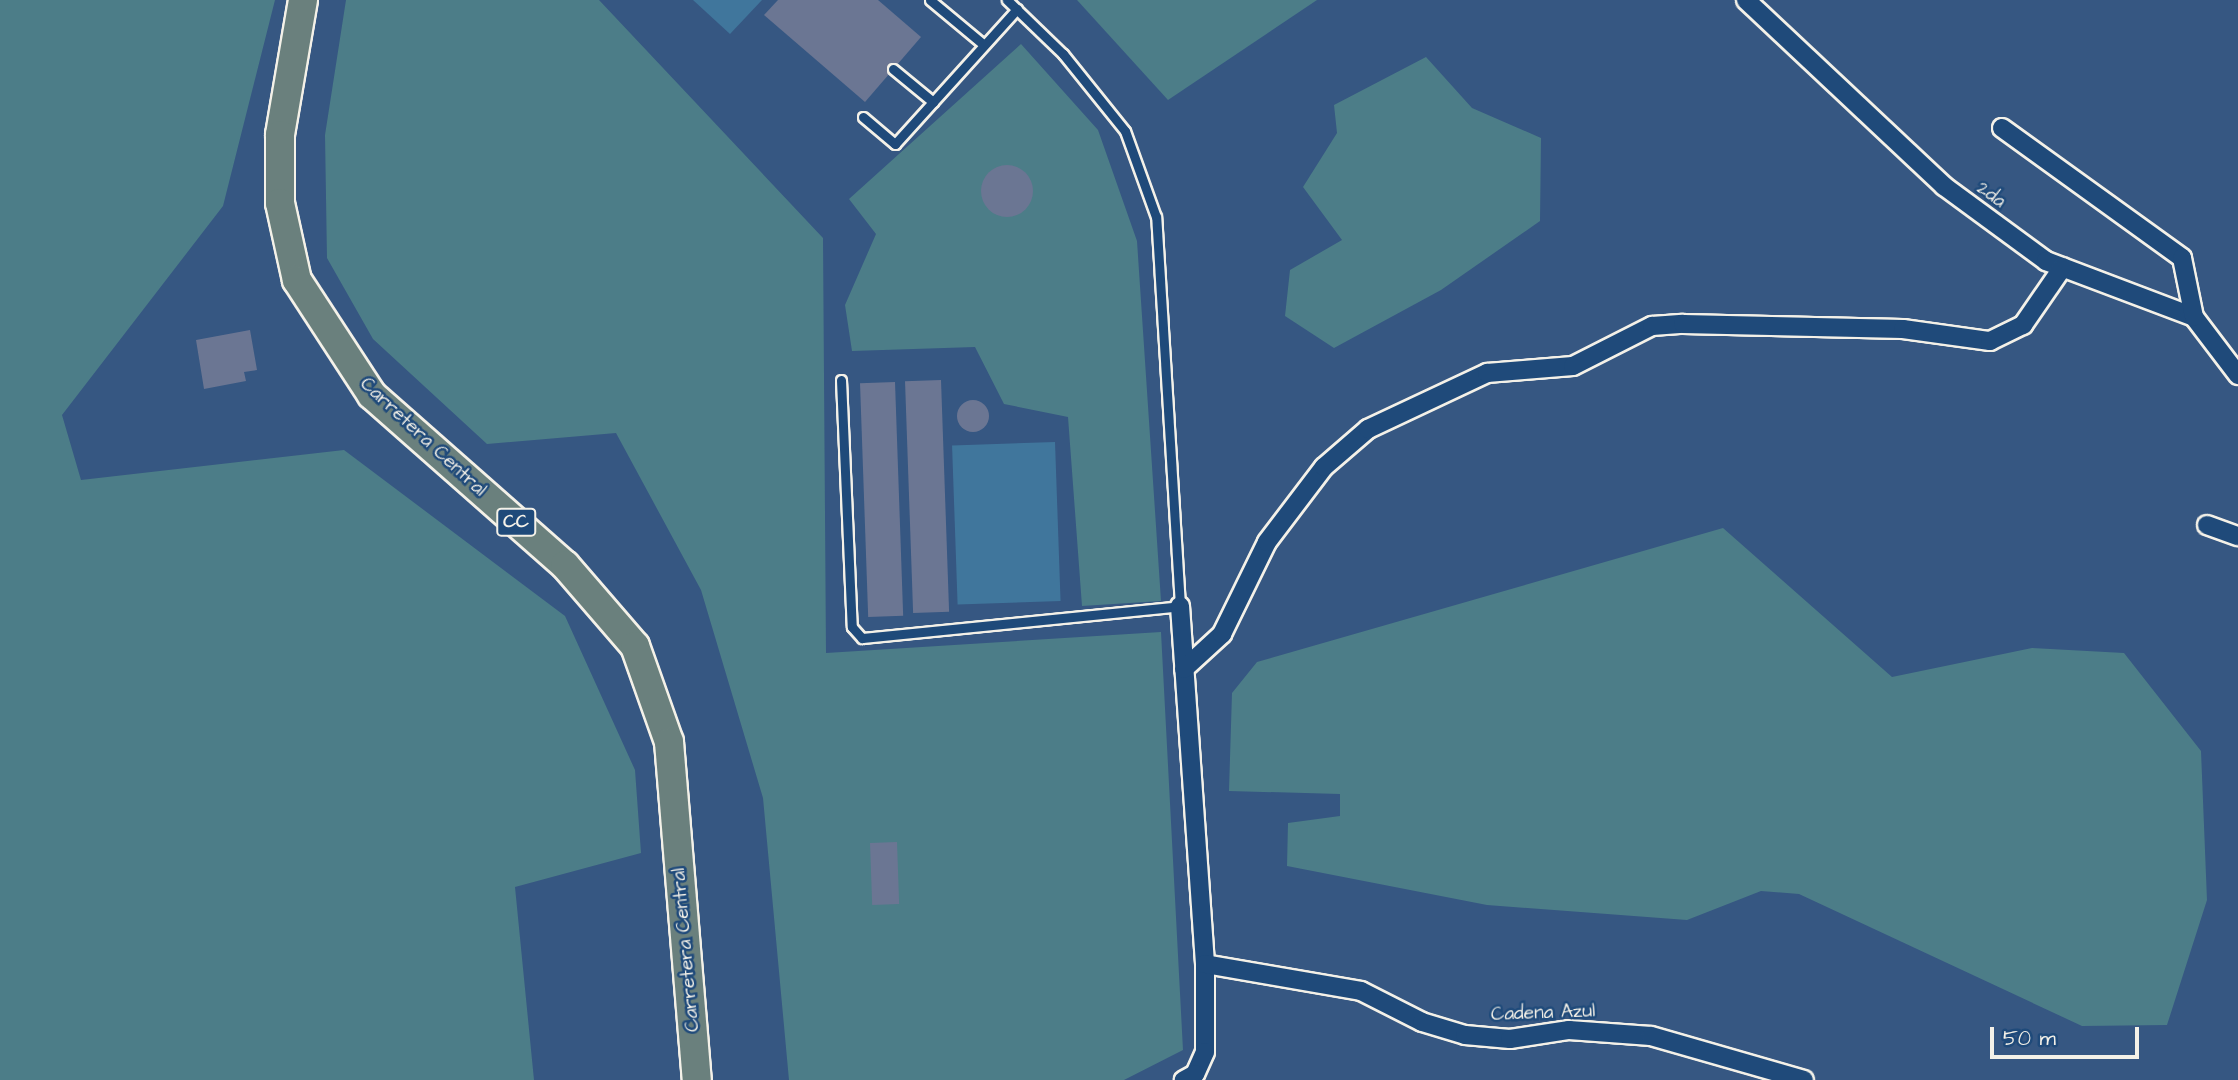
<!DOCTYPE html>
<style>
body{margin:0}
#map{position:relative;width:2238px;height:1080px;overflow:hidden;background:#365782;font-family:"Architects Daughter",sans-serif}
div>[style]{position:absolute}
.green>*{inset:0;background:#4c7d88}
.water>*{inset:0;background:#40769c;transform-origin:0 0}
.building>*{inset:0;background:#6b7693;transform-origin:0 0}
.round{border-radius:50%}
.roads{filter:drop-shadow(2px 0 #f4f1e8) drop-shadow(-2px 0 #f4f1e8) drop-shadow(0 2px #f4f1e8) drop-shadow(0 -2px #f4f1e8)}
.lane>*{height:9px;margin:-4.5px;padding:0 4.5px;transform-origin:4.5px;border-radius:4.5px;background:#1f4a7a}
.street>*{height:18px;margin:-9px;padding:0 9px;transform-origin:9px;border-radius:9px;background:#1f4a7a}
.primary>*{height:28px;margin:-14px;padding:0 14px;transform-origin:14px;border-radius:14px;background:#6a807d}
span{translate:-50% -50%;white-space:nowrap;text-align:center;line-height:1.15;-webkit-text-stroke:5px #1f4a7a;paint-order:stroke}
.shield-label span{padding:2px 5px;background:#1f4a7a;border:2px solid;border-radius:5px;-webkit-text-stroke-width:0}
.shield-label{font-size:18px;color:#f4f1e8;font-weight:700}
.street-label{font-size:19px;color:#f4f1e8}
.scale{position:absolute;left:1990px;top:1027px;width:149px;height:32px;box-sizing:border-box;border:4px solid #f4f1e8;border-top:0;padding-left:9px;font-size:21px;line-height:24px;white-space:nowrap;color:#f4f1e8;-webkit-text-stroke:5px #1f4a7a;paint-order:stroke}
</style>
<div id="map">
<div class="green">
<i style="clip-path:polygon(0 0,275px 0,223px 206px,62px 415px,81px 480px,344px 450px,565px 616px,635px 770px,641px 853px,515px 887px,534px 1080px,0 1080px)"></i>
<i style="clip-path:polygon(346px 0,599px 0,823px 238px,826px 653px,1161px 632px,1183px 1050px,1124px 1080px,789px 1080px,763px 798px,701px 590px,616px 433px,487px 444px,373px 339px,327px 258px,325px 135px)"></i>
<i style="clip-path:polygon(1077px 0,1317px 0,1168px 100px)"></i>
<i style="clip-path:polygon(1021px 44px,1098px 130px,1137px 241px,1161px 601px,1082px 606px,1068px 417px,1004px 404px,975px 347px,852px 351px,845px 305px,876px 234px,849px 199px)"></i>
<i style="clip-path:polygon(1426px 57px,1472px 108px,1541px 138px,1540px 221px,1441px 290px,1334px 348px,1285px 316px,1290px 270px,1342px 240px,1303px 187px,1337px 133px,1334px 105px)"></i>
<i style="clip-path:polygon(1723px 528px,1892px 677px,2032px 648px,2124px 653px,2201px 751px,2207px 900px,2167px 1025px,2082px 1026px,1799px 894px,1761px 891px,1687px 920px,1487px 905px,1287px 866px,1288px 823px,1340px 816px,1340px 794px,1229px 791px,1232px 693px,1257px 662px)"></i>
</div>
<div class="water">
<i style="clip-path:polygon(693px 0,762px 0,730px 34px)"></i>
<i style="left:1055px;top:442px;width:159px;height:103px;rotate:88deg"></i>
</div>
<div class="building">
<i style="clip-path:polygon(778px 0,878px 0,921px 37px,865px 102px,764px 15px)"></i>
<i class="round" style="left:981px;top:165px;width:52px;height:52px"></i>
<i style="clip-path:polygon(250px 330px,257px 370px,244px 372px,246px 381px,204px 389px,196px 340px)"></i>
<i style="left:941px;top:380px;width:232px;height:36px;rotate:88deg"></i>
<i style="left:895px;top:382px;width:234px;height:35px;rotate:88deg"></i>
<i class="round" style="left:957px;top:400px;width:32px;height:32px"></i>
<i style="left:897px;top:842px;width:62px;height:27px;rotate:88deg"></i>
</div>
<div class="roads">
<div class="lane">
<i style="left:930px;top:0;width:70px;rotate:39.8deg"></i>
<i style="left:893px;top:69px;width:52px;rotate:39.5deg"></i>
<i style="left:863px;top:117px;width:42px;rotate:40.2deg"></i>
<i style="left:895px;top:144px;width:182px;rotate:-47.9deg"></i>
<i style="left:841px;top:380px;width:247px;rotate:87.5deg"></i>
<i style="left:852px;top:627px;width:15px;rotate:48deg"></i>
<i style="left:862px;top:638px;width:320px;rotate:-5.7deg"></i>
<i style="left:1180px;top:606px;width:390px;rotate:-93.5deg"></i>
<i style="left:1156px;top:217px;width:91px;rotate:-109.8deg"></i>
<i style="left:1125px;top:131px;width:99px;rotate:-128.8deg"></i>
<i style="left:1063px;top:54px;width:78px;rotate:-136deg"></i>
</div>
<div class="street">
<i style="left:1746px;top:0;width:272px;rotate:43.2deg"></i>
<i style="left:1944px;top:186px;width:127px;rotate:36.3deg"></i>
<i style="left:2046px;top:261px;width:158px;rotate:20.7deg"></i>
<i style="left:2194px;top:317px;width:73px;rotate:52.8deg"></i>
<i style="left:2002px;top:128px;width:222px;rotate:35.8deg"></i>
<i style="left:2182px;top:258px;width:60px;rotate:78.5deg"></i>
<i style="left:2207px;top:525px;width:33px;rotate:20deg"></i>
<i style="left:1180px;top:606px;width:359px;rotate:86deg"></i>
<i style="left:1205px;top:964px;width:88px;rotate:90deg"></i>
<i style="left:1205px;top:1052px;width:24px;rotate:114deg"></i>
<i style="left:1195px;top:1074px;width:13px;rotate:151deg"></i>
<i style="left:1184px;top:669px;width:52px;rotate:-42.6deg"></i>
<i style="left:1222px;top:634px;width:102px;rotate:-63.9deg"></i>
<i style="left:1267px;top:542px;width:94px;rotate:-52.8deg"></i>
<i style="left:1324px;top:467px;width:58px;rotate:-40.8deg"></i>
<i style="left:1368px;top:429px;width:132px;rotate:-25.2deg"></i>
<i style="left:1487px;top:373px;width:86px;rotate:-4.7deg"></i>
<i style="left:1573px;top:366px;width:89px;rotate:-26.9deg"></i>
<i style="left:1652px;top:326px;width:31px;rotate:-4deg"></i>
<i style="left:1683px;top:324px;width:220px;rotate:1.3deg"></i>
<i style="left:1903px;top:329px;width:88px;rotate:7.9deg"></i>
<i style="left:1990px;top:341px;width:37px;rotate:-26deg"></i>
<i style="left:2023px;top:325px;width:70px;rotate:-55.4deg"></i>
<i style="left:1205px;top:964px;width:158px;rotate:9.8deg"></i>
<i style="left:1361px;top:991px;width:68px;rotate:26.9deg"></i>
<i style="left:1422px;top:1022px;width:45px;rotate:16.8deg"></i>
<i style="left:1465px;top:1035px;width:45px;rotate:5.1deg"></i>
<i style="left:1510px;top:1039px;width:60px;rotate:-8.7deg"></i>
<i style="left:1569px;top:1030px;width:82px;rotate:4.2deg"></i>
<i style="left:1651px;top:1036px;width:159px;rotate:16deg"></i>
</div>
<div class="primary">
<i style="left:303px;top:0;width:137px;rotate:99.7deg"></i>
<i style="left:280px;top:135px;width:68px;rotate:90deg"></i>
<i style="left:280px;top:203px;width:79px;rotate:77.6deg"></i>
<i style="left:297px;top:280px;width:137px;rotate:56.9deg"></i>
<i style="left:372px;top:395px;width:257px;rotate:41.4deg"></i>
<i style="left:565px;top:565px;width:107px;rotate:49.2deg"></i>
<i style="left:635px;top:646px;width:102px;rotate:70.5deg"></i>
<i style="left:669px;top:742px;width:339px;rotate:85.3deg"></i>
</div>
</div>
<div class="shield-label">
<span style="left:516px;top:522px">CC</span>
</div>
<div class="street-label">
<span style="left:1991px;top:195px;rotate:36deg">2da</span>
<span style="left:423px;top:437px;rotate:43deg">Carretera Central</span>
<span style="left:686px;top:950px;rotate:-95deg">Carretera Central</span>
<span style="left:1543px;top:1013px;rotate:-2deg">Cadena Azul</span>
</div>
<div class="scale">50 m</div>
</div>
